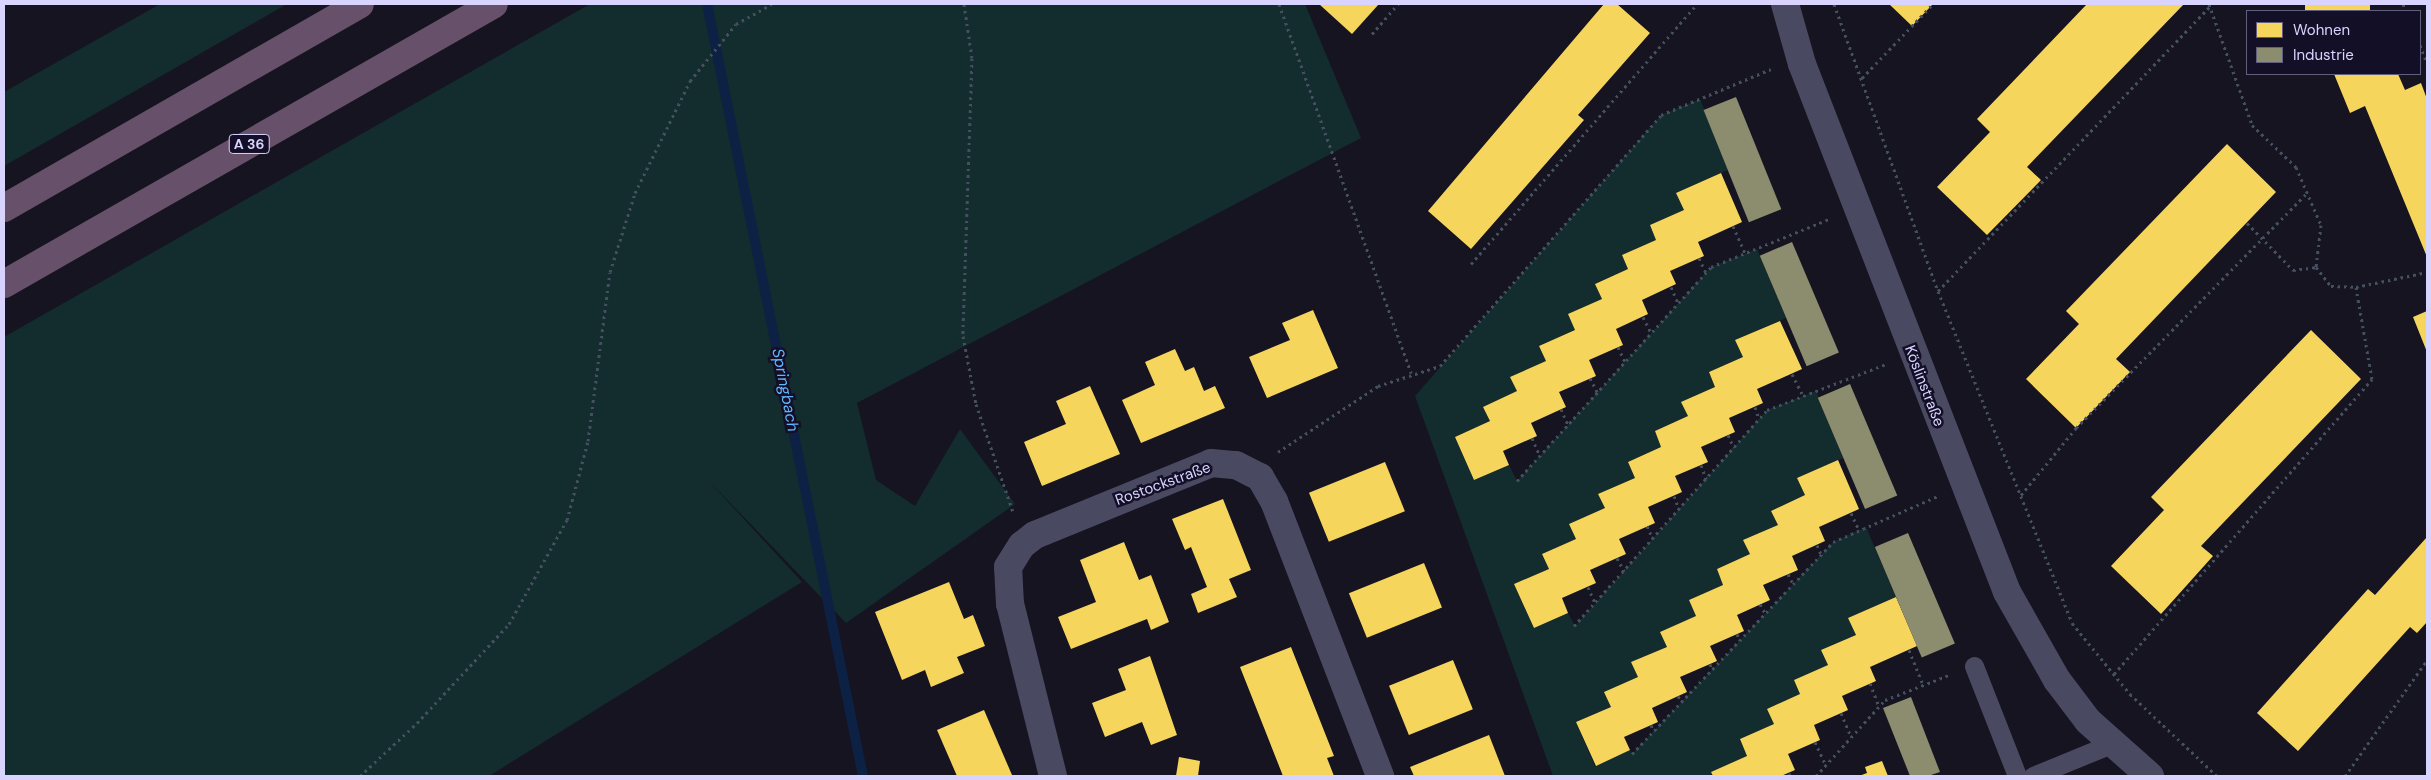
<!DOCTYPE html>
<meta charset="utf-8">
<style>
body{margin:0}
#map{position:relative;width:2431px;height:780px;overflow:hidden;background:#161421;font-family:"DM Sans",sans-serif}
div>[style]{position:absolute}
.green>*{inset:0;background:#132c2d}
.homes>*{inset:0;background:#f6d55c;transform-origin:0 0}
.industry>*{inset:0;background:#8c8c6e;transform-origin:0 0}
.stream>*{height:10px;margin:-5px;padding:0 5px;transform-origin:5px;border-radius:5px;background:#0d2144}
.path>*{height:3px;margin-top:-1.5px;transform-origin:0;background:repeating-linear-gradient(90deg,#44505f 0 2.5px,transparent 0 6.5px)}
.service>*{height:19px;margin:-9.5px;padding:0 9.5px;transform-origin:9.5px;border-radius:9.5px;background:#4a4962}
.minor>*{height:28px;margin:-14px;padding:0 14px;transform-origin:14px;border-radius:14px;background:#4a4962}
.motorway>*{height:28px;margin:-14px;padding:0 14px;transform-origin:14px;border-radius:14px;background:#67516a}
span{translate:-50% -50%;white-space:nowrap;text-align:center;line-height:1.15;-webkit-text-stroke:5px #130f26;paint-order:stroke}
.shield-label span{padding:1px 4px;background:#130f26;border:1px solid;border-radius:4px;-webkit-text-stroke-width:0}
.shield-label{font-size:14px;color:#d9d4ff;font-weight:700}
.street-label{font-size:15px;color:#d9d4ff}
.water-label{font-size:16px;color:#62b6ff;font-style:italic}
.frame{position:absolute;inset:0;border:5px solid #d9d4ff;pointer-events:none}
.legend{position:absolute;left:2246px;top:10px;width:175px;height:65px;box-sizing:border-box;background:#130f26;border:1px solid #625e7d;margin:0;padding:6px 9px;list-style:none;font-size:15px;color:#d9d4ff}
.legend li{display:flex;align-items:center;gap:10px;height:25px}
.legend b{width:25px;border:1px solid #625e7d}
</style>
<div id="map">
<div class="green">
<i style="clip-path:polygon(160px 4px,287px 4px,4px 166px,4px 92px)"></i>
<i style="clip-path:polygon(590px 4px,1305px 4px,1361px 138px,857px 403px,876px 480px,915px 506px,960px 429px,1015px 504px,846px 623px,708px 480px,802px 582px,489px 776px,4px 776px,4px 337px)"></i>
<i style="clip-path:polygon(1700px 99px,1728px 170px,1676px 193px,1684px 210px,1650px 225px,1656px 240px,1622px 255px,1628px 269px,1596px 283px,1602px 299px,1575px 330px,1539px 346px,1546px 361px,1511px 377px,1517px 391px,1483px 407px,1490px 421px,1455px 437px,1474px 480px,1509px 465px,1517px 481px,1711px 267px,1757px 249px,1786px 318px,1735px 340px,1743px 357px,1709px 372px,1715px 387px,1682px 402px,1688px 416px,1655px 431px,1661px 447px,1628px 462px,1635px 478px,1598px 494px,1605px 508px,1569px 524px,1576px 539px,1542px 554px,1549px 569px,1514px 584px,1534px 628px,1568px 613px,1575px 626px,1767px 410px,1816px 391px,1843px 458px,1798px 478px,1805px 495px,1771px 511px,1778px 525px,1744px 540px,1750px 554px,1717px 569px,1723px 585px,1689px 600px,1696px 616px,1660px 632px,1667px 647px,1632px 662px,1638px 677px,1605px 692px,1611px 707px,1576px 722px,1595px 766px,1630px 750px,1632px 754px,1833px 542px,1866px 527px,1896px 597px,1848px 618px,1856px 635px,1822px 650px,1828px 665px,1794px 680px,1800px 694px,1774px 724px,1740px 739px,1747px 756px,1711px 772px,1713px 776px,1553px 776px,1415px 396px,1661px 115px)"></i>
</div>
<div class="homes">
<i style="clip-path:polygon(1319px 4px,1379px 4px,1352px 34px)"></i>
<i style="clip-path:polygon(1604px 4px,1617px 4px,1650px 33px,1578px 115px,1584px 120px,1471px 249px,1428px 211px)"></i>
<i style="clip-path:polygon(1889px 4px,1933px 4px,1912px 26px)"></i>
<i style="clip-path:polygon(2087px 4px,2184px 4px,2027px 167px,2041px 180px,1987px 235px,1937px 187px,1990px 132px,1977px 119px)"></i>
<i style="left:2305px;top:4px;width:65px;height:8px"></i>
<i style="clip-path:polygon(2334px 74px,2398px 74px,2405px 90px,2421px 83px,2427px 99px,2427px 257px,2365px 106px,2350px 113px)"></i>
<i style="clip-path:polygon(2227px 144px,2276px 192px,2116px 359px,2130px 372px,2076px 428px,2026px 379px,2079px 324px,2066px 311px)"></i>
<i style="clip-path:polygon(1721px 173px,1742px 222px,1698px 242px,1704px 256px,1670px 271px,1676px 284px,1642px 300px,1648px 314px,1616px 329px,1623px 345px,1589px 360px,1596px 376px,1559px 392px,1566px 407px,1531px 423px,1537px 436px,1503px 451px,1509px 465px,1474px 480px,1455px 437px,1490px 421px,1483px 407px,1517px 391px,1510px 377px,1546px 361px,1539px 346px,1575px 330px,1568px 314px,1602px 299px,1595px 284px,1628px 269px,1622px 255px,1656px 240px,1650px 225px,1684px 210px,1676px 193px)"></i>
<i style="clip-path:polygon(1313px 310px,1338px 368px,1267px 398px,1249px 357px,1290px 340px,1282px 323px)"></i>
<i style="clip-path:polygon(2427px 311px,2427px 352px,2413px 317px)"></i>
<i style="clip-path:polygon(1780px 321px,1802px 369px,1757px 389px,1763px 403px,1729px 418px,1735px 432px,1701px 447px,1708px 462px,1675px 476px,1682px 492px,1648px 507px,1655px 523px,1619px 539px,1626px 554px,1590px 570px,1596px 583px,1562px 598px,1568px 613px,1534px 628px,1514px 584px,1549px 569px,1542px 554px,1576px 539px,1569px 524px,1605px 508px,1598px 494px,1635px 478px,1628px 462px,1661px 447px,1655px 431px,1688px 416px,1681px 402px,1715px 387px,1709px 372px,1743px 357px,1735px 340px)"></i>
<i style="clip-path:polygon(2311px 330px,2361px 379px,2201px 546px,2213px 556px,2161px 614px,2111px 566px,2164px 510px,2151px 497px)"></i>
<i style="clip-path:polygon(1175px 349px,1185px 371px,1194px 367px,1204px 391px,1215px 386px,1225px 408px,1141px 443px,1122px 400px,1155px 385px,1145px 362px)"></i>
<i style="clip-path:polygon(1090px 386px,1120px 454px,1042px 486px,1024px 442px,1066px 424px,1056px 401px)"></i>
<i style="clip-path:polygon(1838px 460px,1859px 509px,1819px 527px,1825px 541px,1792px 556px,1798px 570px,1763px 585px,1770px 600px,1737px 615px,1744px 631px,1710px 646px,1717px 661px,1680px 677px,1687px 692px,1652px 708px,1658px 722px,1624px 737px,1630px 750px,1596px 766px,1576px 722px,1611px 707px,1604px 692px,1638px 677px,1631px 662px,1667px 647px,1660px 632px,1696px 616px,1689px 600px,1723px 585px,1717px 569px,1750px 554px,1743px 540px,1778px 525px,1771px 511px,1805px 495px,1797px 478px)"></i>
<i style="left:1385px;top:462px;width:53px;height:82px;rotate:68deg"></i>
<i style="clip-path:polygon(1223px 499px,1251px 570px,1229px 579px,1237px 597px,1198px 613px,1191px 594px,1207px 587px,1191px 547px,1185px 550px,1172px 519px)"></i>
<i style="clip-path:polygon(2427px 537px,2427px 622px,2417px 633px,2410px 627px,2298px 751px,2257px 713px,2368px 589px,2375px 595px)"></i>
<i style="clip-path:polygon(1124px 542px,1139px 580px,1151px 575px,1169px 622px,1151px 630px,1147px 619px,1071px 649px,1058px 617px,1096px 602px,1080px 560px)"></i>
<i style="left:1424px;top:563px;width:48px;height:81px;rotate:68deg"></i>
<i style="clip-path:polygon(949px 582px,964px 619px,973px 615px,985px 646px,957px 657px,964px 673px,931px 687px,925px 670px,902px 680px,875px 612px)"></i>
<i style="clip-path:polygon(1896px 597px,1917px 646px,1870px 667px,1876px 681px,1842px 696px,1848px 710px,1814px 725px,1820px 740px,1788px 754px,1795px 770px,1781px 776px,1713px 776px,1711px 772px,1747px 756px,1740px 739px,1774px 724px,1767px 709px,1800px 694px,1794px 680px,1828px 665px,1821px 650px,1856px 635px,1848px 618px)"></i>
<i style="clip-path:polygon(1291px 647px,1334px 756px,1327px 758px,1334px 776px,1283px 776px,1240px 667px)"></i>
<i style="clip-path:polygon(1150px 656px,1177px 735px,1151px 745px,1142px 722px,1105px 737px,1092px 703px,1126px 690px,1118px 669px)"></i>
<i style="left:1453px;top:660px;width:53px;height:69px;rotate:68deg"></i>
<i style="clip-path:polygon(984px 710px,1012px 775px,957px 776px,937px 730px)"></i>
<i style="clip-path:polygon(1489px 735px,1505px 776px,1414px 776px,1410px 767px)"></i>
<i style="clip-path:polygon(1179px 757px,1200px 761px,1198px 776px,1176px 776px)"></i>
<i style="clip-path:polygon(1882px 761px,1888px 776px,1859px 776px,1867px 773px,1865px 767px)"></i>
</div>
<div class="industry">
<i style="left:1736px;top:97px;width:121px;height:35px;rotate:68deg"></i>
<i style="left:1792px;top:242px;width:120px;height:35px;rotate:67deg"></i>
<i style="left:1850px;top:384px;width:121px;height:35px;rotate:67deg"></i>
<i style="left:1908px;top:533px;width:120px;height:36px;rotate:67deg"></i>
<i style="clip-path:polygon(1911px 697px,1940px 772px,1928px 776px,1910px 776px,1883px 708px)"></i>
</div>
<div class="stream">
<i style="left:707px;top:4px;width:788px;rotate:78.58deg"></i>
</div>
<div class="path">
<i style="left:964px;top:4px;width:55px;rotate:81.6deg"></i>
<i style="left:972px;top:58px;width:278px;rotate:91.9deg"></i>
<i style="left:963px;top:336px;width:69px;rotate:79.2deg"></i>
<i style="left:976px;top:404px;width:114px;rotate:71.1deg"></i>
<i style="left:1279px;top:4px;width:392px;rotate:70.3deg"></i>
<i style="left:1834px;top:4px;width:305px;rotate:70.1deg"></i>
<i style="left:1938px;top:291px;width:358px;rotate:68deg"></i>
<i style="left:2072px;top:623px;width:92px;rotate:50.8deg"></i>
<i style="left:2130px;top:694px;width:120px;rotate:43.3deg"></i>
<i style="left:2209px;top:4px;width:128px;rotate:70.4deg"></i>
<i style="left:2252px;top:125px;width:61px;rotate:43.7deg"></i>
<i style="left:2296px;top:167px;width:63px;rotate:66.7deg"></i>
<i style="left:2321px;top:225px;width:42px;rotate:96.8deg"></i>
<i style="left:2316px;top:267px;width:24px;rotate:52deg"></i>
<i style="left:2331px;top:286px;width:25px;rotate:2deg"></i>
<i style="left:2356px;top:287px;width:73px;rotate:-11.9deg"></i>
<i style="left:2403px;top:4px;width:8px;rotate:67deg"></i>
<i style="left:1372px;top:34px;width:40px;rotate:-49deg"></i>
<i style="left:2420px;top:45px;width:19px;rotate:69deg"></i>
<i style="left:1862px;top:78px;width:103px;rotate:-46.2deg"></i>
<i style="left:2247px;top:223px;width:66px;rotate:45.6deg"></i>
<i style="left:2293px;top:270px;width:23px;rotate:-7deg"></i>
<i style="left:1733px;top:226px;width:30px;rotate:66deg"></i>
<i style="left:1699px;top:258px;width:17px;rotate:65deg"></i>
<i style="left:1471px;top:264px;width:344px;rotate:-49deg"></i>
<i style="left:1671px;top:287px;width:17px;rotate:66deg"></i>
<i style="left:1938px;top:291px;width:394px;rotate:-46.3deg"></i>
<i style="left:1643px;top:317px;width:18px;rotate:63deg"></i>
<i style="left:1618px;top:347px;width:17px;rotate:65deg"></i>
<i style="left:1792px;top:374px;width:25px;rotate:63deg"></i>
<i style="left:1590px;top:378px;width:16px;rotate:63deg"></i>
<i style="left:1755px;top:407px;width:13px;rotate:72deg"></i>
<i style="left:1561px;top:409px;width:17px;rotate:66deg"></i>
<i style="left:1728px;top:435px;width:14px;rotate:65deg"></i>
<i style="left:1532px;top:438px;width:20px;rotate:66deg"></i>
<i style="left:1278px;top:452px;width:120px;rotate:-33.4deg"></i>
<i style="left:1378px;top:386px;width:65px;rotate:-17.9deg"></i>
<i style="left:1440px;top:366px;width:334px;rotate:-48.6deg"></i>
<i style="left:1661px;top:115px;width:119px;rotate:-22.7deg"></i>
<i style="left:1701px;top:465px;width:15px;rotate:70deg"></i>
<i style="left:1517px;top:481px;width:289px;rotate:-47.8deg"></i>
<i style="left:1711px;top:267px;width:127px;rotate:-22.1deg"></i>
<i style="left:2021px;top:495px;width:87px;rotate:-50.6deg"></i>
<i style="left:2076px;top:428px;width:330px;rotate:-45.5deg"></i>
<i style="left:1674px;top:496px;width:14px;rotate:69deg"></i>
<i style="left:1851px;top:513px;width:19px;rotate:65deg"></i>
<i style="left:1647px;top:526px;width:14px;rotate:65deg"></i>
<i style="left:1817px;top:545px;width:10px;rotate:66deg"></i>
<i style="left:1617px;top:558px;width:15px;rotate:62deg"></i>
<i style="left:1788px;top:574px;width:11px;rotate:63deg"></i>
<i style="left:1588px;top:587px;width:17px;rotate:66deg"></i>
<i style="left:1760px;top:604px;width:10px;rotate:61deg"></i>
<i style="left:1574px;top:626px;width:290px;rotate:-48.2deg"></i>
<i style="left:1767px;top:410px;width:128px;rotate:-21.1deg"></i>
<i style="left:1737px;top:634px;width:7px;rotate:63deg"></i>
<i style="left:1909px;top:650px;width:38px;rotate:68deg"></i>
<i style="left:1710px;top:664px;width:6px;rotate:72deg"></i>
<i style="left:2114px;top:674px;width:392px;rotate:-48.8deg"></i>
<i style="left:2372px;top:379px;width:93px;rotate:-99.9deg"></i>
<i style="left:1870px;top:683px;width:25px;rotate:69deg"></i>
<i style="left:1678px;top:696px;width:7px;rotate:56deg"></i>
<i style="left:1841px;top:713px;width:25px;rotate:67deg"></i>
<i style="left:1651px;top:725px;width:7px;rotate:63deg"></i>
<i style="left:1815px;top:742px;width:26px;rotate:65deg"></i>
<i style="left:1632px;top:754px;width:292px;rotate:-46.5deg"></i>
<i style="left:1833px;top:542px;width:115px;rotate:-23.7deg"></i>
<i style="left:1789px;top:773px;width:3px;rotate:72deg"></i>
<i style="left:360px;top:776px;width:78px;rotate:-42.9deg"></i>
<i style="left:417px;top:723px;width:135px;rotate:-47.1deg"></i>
<i style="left:509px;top:624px;width:119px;rotate:-60.9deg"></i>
<i style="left:567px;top:520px;width:82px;rotate:-75.1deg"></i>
<i style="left:588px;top:441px;width:170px;rotate:-82.6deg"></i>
<i style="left:610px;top:272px;width:83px;rotate:-72.4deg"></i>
<i style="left:635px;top:193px;width:125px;rotate:-63.8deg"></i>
<i style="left:690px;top:81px;width:73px;rotate:-51.1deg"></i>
<i style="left:736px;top:24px;width:41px;rotate:-29.1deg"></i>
<i style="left:1816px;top:776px;width:103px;rotate:-47.8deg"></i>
<i style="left:1885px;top:700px;width:69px;rotate:-21.3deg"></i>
<i style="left:2345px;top:776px;width:142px;rotate:-54.7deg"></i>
</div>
<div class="service">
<i style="left:1974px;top:666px;width:118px;rotate:68.6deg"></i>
<i style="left:2033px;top:776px;width:84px;rotate:-22.3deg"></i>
</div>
<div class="minor">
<i style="left:1785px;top:4px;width:62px;rotate:74.2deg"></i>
<i style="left:1802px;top:64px;width:566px;rotate:68.78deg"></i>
<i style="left:2007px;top:592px;width:101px;rotate:60.4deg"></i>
<i style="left:2057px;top:680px;width:51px;rotate:52.9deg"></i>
<i style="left:2088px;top:721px;width:83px;rotate:41.6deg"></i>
<i style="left:1053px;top:776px;width:177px;rotate:-104deg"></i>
<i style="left:1010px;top:604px;width:37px;rotate:-93deg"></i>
<i style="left:1008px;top:567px;width:26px;rotate:-58deg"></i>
<i style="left:1022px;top:545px;width:16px;rotate:-38deg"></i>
<i style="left:1035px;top:535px;width:190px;rotate:-22.2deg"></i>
<i style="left:1211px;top:463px;width:25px;rotate:5deg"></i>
<i style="left:1236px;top:465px;width:27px;rotate:27deg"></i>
<i style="left:1260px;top:477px;width:28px;rotate:60deg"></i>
<i style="left:1274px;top:501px;width:295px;rotate:68.9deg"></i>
</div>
<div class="motorway">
<i style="left:4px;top:208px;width:410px;rotate:-29.8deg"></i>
<i style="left:4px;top:284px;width:564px;rotate:-29.74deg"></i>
</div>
<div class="shield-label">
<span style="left:249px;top:144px">A 36</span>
</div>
<div class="street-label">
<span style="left:1924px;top:386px;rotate:69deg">Köslinstraße</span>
<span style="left:1163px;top:484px;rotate:-20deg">Rostockstraße</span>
</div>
<div class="water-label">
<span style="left:785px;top:390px;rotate:79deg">Springbach</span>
</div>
<div class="frame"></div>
<ul class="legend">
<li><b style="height:14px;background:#f6d55c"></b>Wohnen</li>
<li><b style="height:14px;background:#8c8c6e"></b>Industrie</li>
</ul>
</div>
